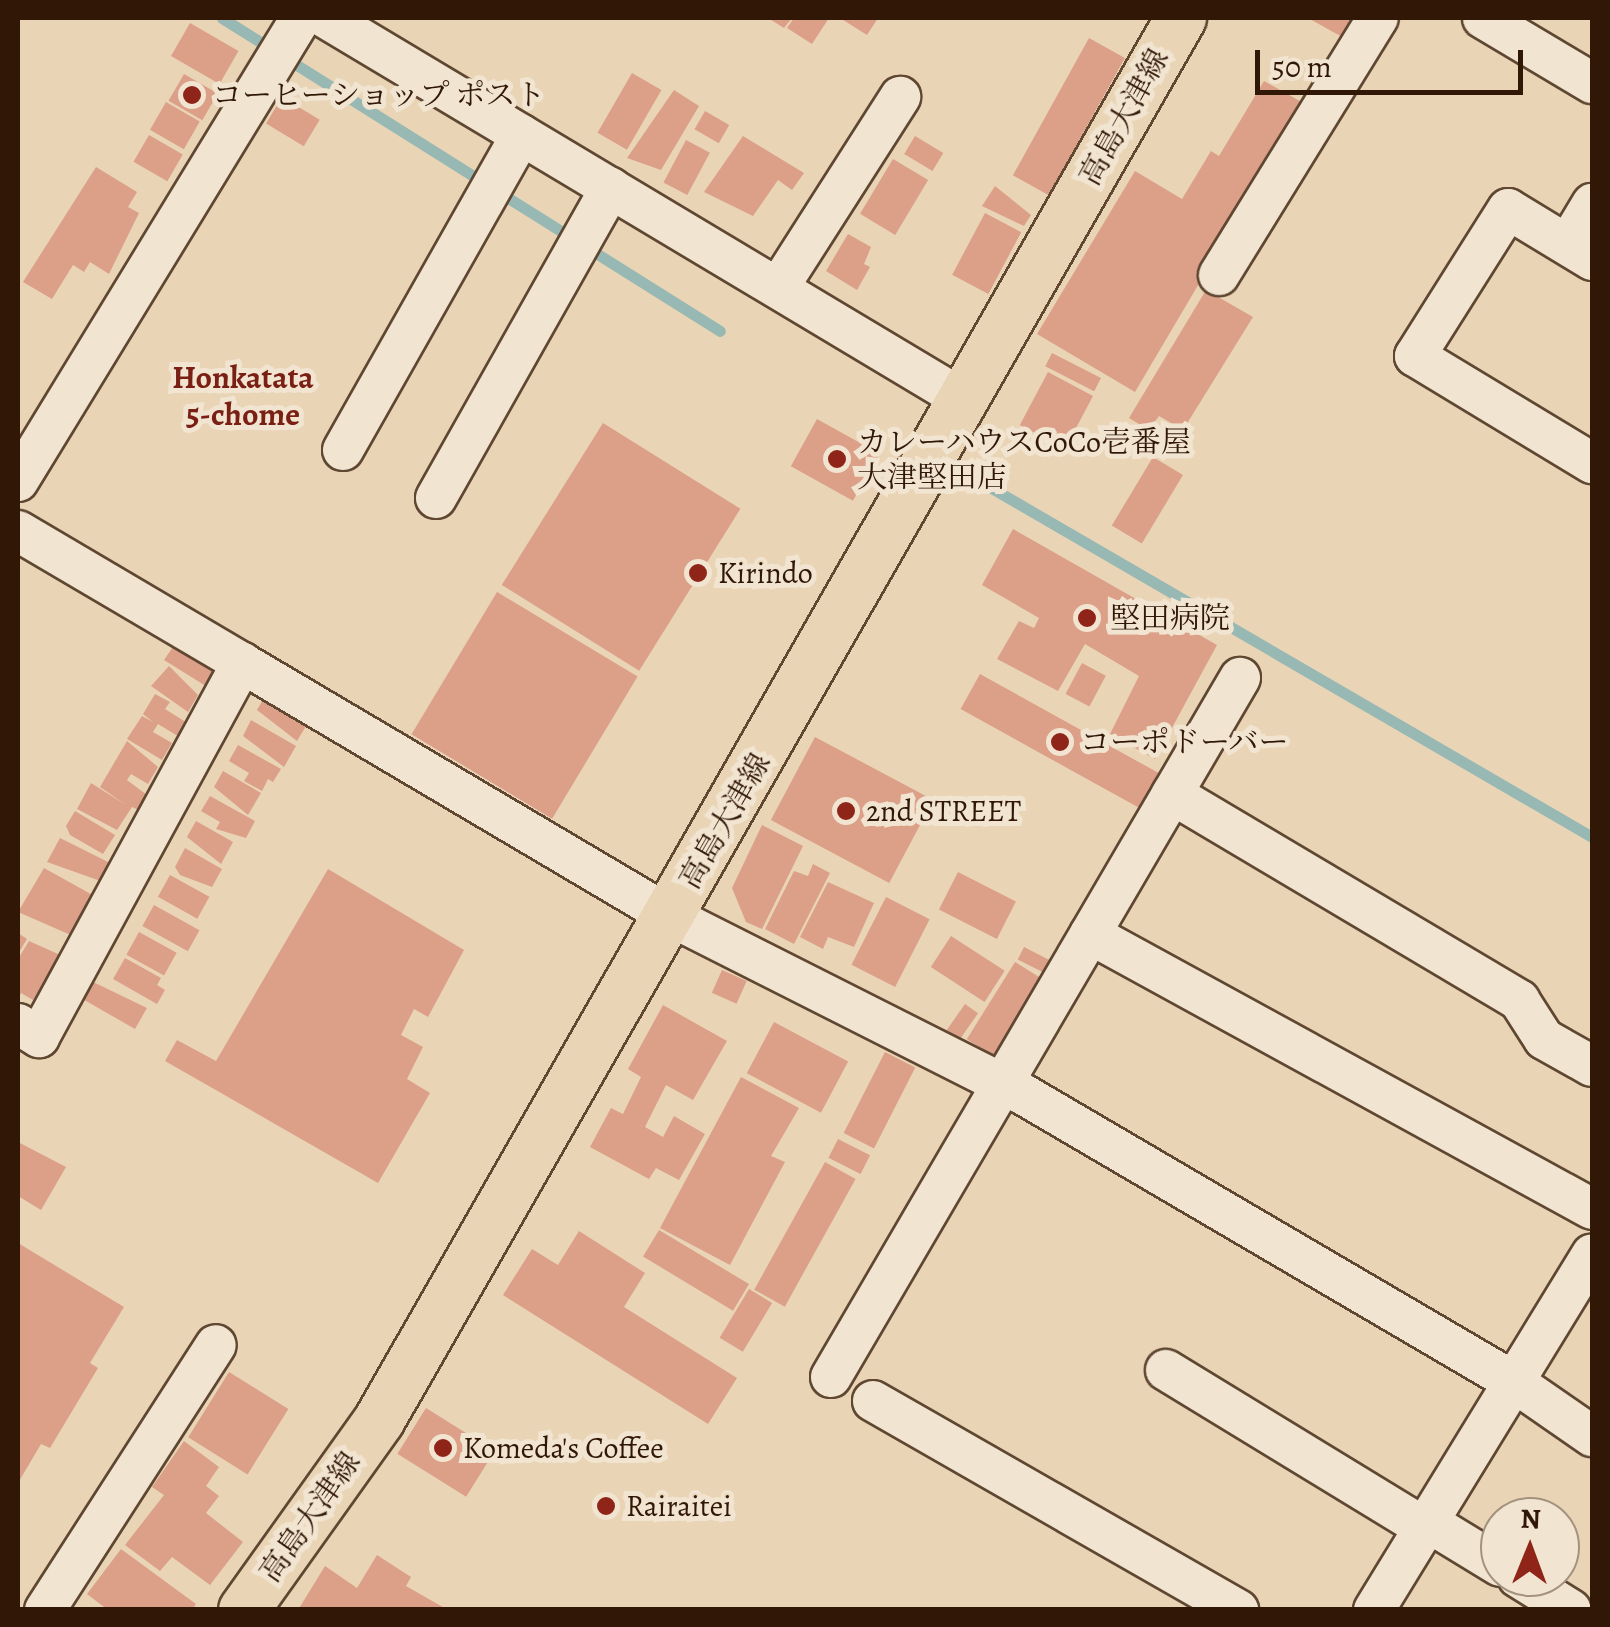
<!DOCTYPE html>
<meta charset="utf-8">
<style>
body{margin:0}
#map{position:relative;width:1610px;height:1627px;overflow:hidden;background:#e9d5b6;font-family:Alegreya,"Noto Serif JP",serif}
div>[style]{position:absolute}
.stream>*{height:11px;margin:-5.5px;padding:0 5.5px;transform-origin:5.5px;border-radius:5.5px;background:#98b8b4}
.building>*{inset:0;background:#dc9f88;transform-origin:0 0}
.roads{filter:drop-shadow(2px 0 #5f4732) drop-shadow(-2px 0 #5f4732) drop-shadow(0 2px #5f4732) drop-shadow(0 -2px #5f4732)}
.minor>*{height:40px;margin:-20px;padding:0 20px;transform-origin:20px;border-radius:20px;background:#f1e4d0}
.major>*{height:50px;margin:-25px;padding:0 25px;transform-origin:25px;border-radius:25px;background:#e9d5b6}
.dots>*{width:28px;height:28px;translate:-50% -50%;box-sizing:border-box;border:5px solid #f1e4d0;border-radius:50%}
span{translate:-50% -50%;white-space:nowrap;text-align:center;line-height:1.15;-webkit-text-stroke:10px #f1e4d0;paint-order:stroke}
.poi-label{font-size:30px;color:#311806}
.left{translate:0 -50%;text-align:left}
.street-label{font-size:30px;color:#311806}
.neighbourhood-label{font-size:32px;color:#7a1f14;font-weight:700}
.frame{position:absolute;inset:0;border:20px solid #311806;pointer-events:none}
.north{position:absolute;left:1480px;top:1497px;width:100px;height:100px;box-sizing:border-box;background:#f1e4d0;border:2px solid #a4927f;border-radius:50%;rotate:1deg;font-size:28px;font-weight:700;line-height:40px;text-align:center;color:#311806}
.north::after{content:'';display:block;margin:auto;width:35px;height:45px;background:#8f2418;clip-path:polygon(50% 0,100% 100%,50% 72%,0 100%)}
.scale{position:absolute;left:1255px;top:50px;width:268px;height:45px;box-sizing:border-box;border:5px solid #311806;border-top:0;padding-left:12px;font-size:30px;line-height:35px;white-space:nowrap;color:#311806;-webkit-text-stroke:8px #f1e4d0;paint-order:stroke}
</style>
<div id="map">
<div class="stream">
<i style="left:222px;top:18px;width:588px;rotate:32.15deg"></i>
<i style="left:976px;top:479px;width:712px;rotate:30.16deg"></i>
</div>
<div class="building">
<i style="clip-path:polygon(768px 18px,792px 18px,784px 28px)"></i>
<i style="clip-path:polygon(794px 18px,829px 18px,812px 44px,787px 28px)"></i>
<i style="clip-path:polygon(840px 18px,878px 18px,867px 35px)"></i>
<i style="clip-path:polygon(1308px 18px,1356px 18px,1344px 38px)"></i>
<i style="left:190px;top:23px;width:56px;height:38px;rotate:30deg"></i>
<i style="left:1089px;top:38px;width:41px;height:157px;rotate:29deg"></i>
<i style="left:632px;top:73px;width:34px;height:69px;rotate:30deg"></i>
<i style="left:184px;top:74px;width:39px;height:31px;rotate:30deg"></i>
<i style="clip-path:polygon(1264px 81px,1305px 104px,1135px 392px,1037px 334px,1135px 171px,1182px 199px,1211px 151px,1219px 156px)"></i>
<i style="clip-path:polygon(674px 90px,699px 106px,661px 170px,627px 158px)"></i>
<i style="left:282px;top:97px;width:44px;height:31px;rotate:31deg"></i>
<i style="left:166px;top:102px;width:39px;height:32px;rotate:30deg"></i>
<i style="left:705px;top:111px;width:28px;height:21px;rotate:30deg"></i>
<i style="left:149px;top:135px;width:39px;height:31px;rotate:30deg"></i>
<i style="clip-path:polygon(743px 136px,804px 173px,792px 190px,778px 180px,753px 216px,704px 192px)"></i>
<i style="left:915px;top:136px;width:33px;height:21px;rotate:31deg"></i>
<i style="left:686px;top:140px;width:27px;height:48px;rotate:28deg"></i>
<i style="left:893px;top:159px;width:41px;height:64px;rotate:31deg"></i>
<i style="clip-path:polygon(96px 167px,137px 192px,128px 207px,139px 213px,109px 274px,90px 262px,84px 272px,73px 265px,52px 299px,23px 282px)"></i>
<i style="clip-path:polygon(995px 186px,1031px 215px,1024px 226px,982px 206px)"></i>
<i style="left:985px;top:213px;width:41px;height:70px;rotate:28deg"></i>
<i style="clip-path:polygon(848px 234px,871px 247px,864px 264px,870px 267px,857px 290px,826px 271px)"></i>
<i style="clip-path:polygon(1206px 290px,1253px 317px,1183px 430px,1159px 416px,1149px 430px,1129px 418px)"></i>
<i style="left:1052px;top:353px;width:55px;height:15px;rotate:27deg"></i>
<i style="left:1048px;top:372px;width:51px;height:60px;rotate:28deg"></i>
<i style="left:817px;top:419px;width:71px;height:54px;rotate:29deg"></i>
<i style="left:603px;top:423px;width:162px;height:191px;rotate:32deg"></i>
<i style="left:1153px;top:457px;width:35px;height:80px;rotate:31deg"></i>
<i style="clip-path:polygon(1013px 529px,1217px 645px,1155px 759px,1110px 734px,1139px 676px,1085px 644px,1058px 691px,997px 659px,1019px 621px,1034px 628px,1039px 618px,982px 585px)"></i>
<i style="left:497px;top:592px;width:164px;height:166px;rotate:31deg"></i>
<i style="clip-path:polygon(177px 641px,215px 662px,209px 688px,164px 660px)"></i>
<i style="left:1082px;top:663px;width:27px;height:35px;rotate:28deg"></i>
<i style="clip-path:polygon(169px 666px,198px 695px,188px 712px,151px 686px)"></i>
<i style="left:980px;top:674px;width:206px;height:40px;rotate:29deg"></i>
<i style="clip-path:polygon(155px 694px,170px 702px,165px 709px,189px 724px,181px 738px,158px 724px,153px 732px,172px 743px,162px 760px,127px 739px,142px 716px,153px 722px,143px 714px)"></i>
<i style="clip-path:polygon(265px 696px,309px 721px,297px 741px,257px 710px)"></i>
<i style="clip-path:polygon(251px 720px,296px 746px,284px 767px,243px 736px)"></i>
<i style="left:815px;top:737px;width:134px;height:94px;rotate:28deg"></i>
<i style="clip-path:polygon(127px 741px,158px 767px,148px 784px,131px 774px,127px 780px,155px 801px,147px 814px,132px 807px,117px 830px,77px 809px,91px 783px,126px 805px,100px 787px)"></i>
<i style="clip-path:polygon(238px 745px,281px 769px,273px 782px,268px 779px,262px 791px,244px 781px,249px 773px,229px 761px)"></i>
<i style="clip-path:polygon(223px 771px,261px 793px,248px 815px,214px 787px)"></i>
<i style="clip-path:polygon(210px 796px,255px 821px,246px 838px,216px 829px,220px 822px,201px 811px)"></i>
<i style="clip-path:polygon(75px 811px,115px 835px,103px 854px,70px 835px,66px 826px)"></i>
<i style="clip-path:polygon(196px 821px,233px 842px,221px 864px,187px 837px)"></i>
<i style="clip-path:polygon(762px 825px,803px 846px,762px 929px,746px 922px,732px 888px)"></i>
<i style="clip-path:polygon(60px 838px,118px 867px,109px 884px,47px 862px)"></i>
<i style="clip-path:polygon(185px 848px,222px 869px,212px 887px,180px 875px,175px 867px)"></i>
<i style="clip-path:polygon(813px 864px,830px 873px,794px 944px,765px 929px,794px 871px,808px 876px)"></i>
<i style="clip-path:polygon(44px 868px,98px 898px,73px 936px,18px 912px)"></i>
<i style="clip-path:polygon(328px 869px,464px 950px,428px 1017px,414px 1009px,401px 1035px,423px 1047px,407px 1079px,430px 1093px,378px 1183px,165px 1061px,177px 1040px,216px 1061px)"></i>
<i style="left:958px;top:872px;width:65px;height:42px;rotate:27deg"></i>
<i style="left:170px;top:875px;width:45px;height:25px;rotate:29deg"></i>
<i style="clip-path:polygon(828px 882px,874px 903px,854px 947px,828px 937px,823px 949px,800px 937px)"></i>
<i style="left:886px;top:897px;width:49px;height:76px;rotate:27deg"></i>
<i style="left:154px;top:905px;width:52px;height:24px;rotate:29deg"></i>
<i style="left:139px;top:932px;width:43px;height:26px;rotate:29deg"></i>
<i style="clip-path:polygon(18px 933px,27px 939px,18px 954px)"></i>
<i style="left:951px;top:936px;width:64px;height:37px;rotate:33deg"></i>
<i style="clip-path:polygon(29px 941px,67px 958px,49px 989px,42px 986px,33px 1000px,21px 993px,18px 999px,18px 959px)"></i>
<i style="left:1024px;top:947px;width:35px;height:14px;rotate:27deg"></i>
<i style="clip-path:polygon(125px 958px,161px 978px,157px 985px,165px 990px,157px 1004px,113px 979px)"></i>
<i style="left:1015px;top:962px;width:34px;height:91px;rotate:32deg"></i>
<i style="left:722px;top:970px;width:27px;height:25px;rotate:24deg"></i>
<i style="clip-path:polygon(89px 980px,147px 1008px,135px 1029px,79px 997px)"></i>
<i style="left:965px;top:1004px;width:16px;height:32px;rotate:35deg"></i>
<i style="clip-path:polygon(663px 1005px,727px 1041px,693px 1100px,666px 1085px,645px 1127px,663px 1137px,674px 1116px,705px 1134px,679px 1180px,656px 1168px,649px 1179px,590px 1147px,611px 1108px,623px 1114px,641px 1077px,628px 1069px)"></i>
<i style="left:774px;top:1022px;width:84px;height:58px;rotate:28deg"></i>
<i style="left:885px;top:1052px;width:34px;height:91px;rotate:27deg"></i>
<i style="clip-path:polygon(741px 1077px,799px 1108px,771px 1156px,785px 1162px,730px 1265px,660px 1228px)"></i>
<i style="left:838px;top:1139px;width:36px;height:21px;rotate:27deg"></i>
<i style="clip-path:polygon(18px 1142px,66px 1167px,41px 1210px,18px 1196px)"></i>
<i style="left:825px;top:1162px;width:35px;height:146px;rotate:29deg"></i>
<i style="left:659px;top:1230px;width:105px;height:31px;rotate:31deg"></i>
<i style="clip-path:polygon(579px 1231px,645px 1273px,624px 1307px,737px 1378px,708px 1424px,503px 1295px,532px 1249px,558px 1265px)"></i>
<i style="clip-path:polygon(18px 1243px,124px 1307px,90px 1363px,98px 1368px,50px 1448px,41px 1444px,18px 1483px)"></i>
<i style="left:749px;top:1289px;width:27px;height:57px;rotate:31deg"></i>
<i style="left:229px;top:1372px;width:70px;height:77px;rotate:32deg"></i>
<i style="left:426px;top:1408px;width:81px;height:54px;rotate:32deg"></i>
<i style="clip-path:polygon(184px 1441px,219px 1467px,206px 1486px,219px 1496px,206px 1513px,243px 1542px,210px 1585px,172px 1557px,160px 1571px,125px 1545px,164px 1495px,152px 1487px)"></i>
<i style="clip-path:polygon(121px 1549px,196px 1604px,192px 1610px,108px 1610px,87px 1594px)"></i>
<i style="clip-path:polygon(377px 1555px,411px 1577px,406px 1586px,448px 1610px,298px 1610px,325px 1566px,357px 1588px)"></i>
</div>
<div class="roads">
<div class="minor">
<i style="left:326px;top:18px;width:744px;rotate:30.91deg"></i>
<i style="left:1483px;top:18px;width:127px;rotate:30.8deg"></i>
<i style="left:1568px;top:244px;width:47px;rotate:-59deg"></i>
<i style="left:1592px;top:260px;width:98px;rotate:-148.7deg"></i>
<i style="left:1508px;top:209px;width:174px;rotate:122.3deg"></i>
<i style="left:1415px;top:356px;width:207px;rotate:31.2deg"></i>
<i style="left:1219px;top:275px;width:302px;rotate:-58.3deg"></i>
<i style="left:778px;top:288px;width:227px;rotate:-57.4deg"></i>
<i style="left:343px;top:450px;width:362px;rotate:-60.5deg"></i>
<i style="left:18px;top:481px;width:543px;rotate:-58.57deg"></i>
<i style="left:436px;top:498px;width:356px;rotate:-60.6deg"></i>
<i style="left:18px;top:531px;width:260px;rotate:30.5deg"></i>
<i style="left:1172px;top:794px;width:404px;rotate:30.7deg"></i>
<i style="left:1519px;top:1000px;width:46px;rotate:57.3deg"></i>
<i style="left:1544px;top:1039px;width:55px;rotate:29.4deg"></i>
<i style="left:1090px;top:934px;width:572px;rotate:28.71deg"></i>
<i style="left:18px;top:1024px;width:25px;rotate:32deg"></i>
<i style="left:39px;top:1037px;width:426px;rotate:-61.5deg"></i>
<i style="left:242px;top:663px;width:497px;rotate:30.6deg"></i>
<i style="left:670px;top:916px;width:393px;rotate:26.8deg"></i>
<i style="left:1021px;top:1093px;width:571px;rotate:30.38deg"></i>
<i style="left:1514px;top:1382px;width:95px;rotate:34.7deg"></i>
<i style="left:1166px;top:1370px;width:303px;rotate:31.4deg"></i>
<i style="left:831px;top:1377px;width:810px;rotate:-59.67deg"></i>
<i style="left:873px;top:1401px;width:421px;rotate:29.8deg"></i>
<i style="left:1428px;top:1522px;width:84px;rotate:31.4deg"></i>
<i style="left:1518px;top:1577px;width:62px;rotate:31.9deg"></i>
<i style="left:45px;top:1610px;width:315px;rotate:-57.2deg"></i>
<i style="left:1374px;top:1610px;width:417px;rotate:-58.5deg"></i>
</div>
<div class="major">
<i style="left:244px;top:1610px;width:234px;rotate:-54.5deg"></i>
<i style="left:380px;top:1419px;width:1614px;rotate:-60.24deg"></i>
</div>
</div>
<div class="dots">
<i style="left:192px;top:95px;background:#8f2418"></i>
<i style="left:837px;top:459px;background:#8f2418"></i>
<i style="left:698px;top:573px;background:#8f2418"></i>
<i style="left:1087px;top:618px;background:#8f2418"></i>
<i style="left:1060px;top:742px;background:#8f2418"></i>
<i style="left:846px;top:811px;background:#8f2418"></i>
<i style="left:443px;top:1448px;background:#8f2418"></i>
<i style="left:606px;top:1506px;background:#8f2418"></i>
</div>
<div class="poi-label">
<span class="left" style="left:212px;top:95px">コーヒーショップ ポスト</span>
<span class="left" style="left:857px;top:459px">カレーハウスCoCo壱番屋<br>大津堅田店</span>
<span class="left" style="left:718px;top:573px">Kirindo</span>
<span class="left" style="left:1110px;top:618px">堅田病院</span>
<span class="left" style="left:1080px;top:742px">コーポドーバー</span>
<span class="left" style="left:866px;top:811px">2nd STREET</span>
<span class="left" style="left:463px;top:1448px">Komeda's Coffee</span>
<span class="left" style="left:626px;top:1506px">Rairaitei</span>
</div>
<div class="street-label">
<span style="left:1124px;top:117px;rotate:-61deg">高島大津線</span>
<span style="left:725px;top:821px;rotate:-60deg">高島大津線</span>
<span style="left:310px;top:1517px;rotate:-55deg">高島大津線</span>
</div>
<div class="neighbourhood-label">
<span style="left:243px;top:396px">Honkatata<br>5-chome</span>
</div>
<div class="frame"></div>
<div class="north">N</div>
<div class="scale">50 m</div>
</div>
